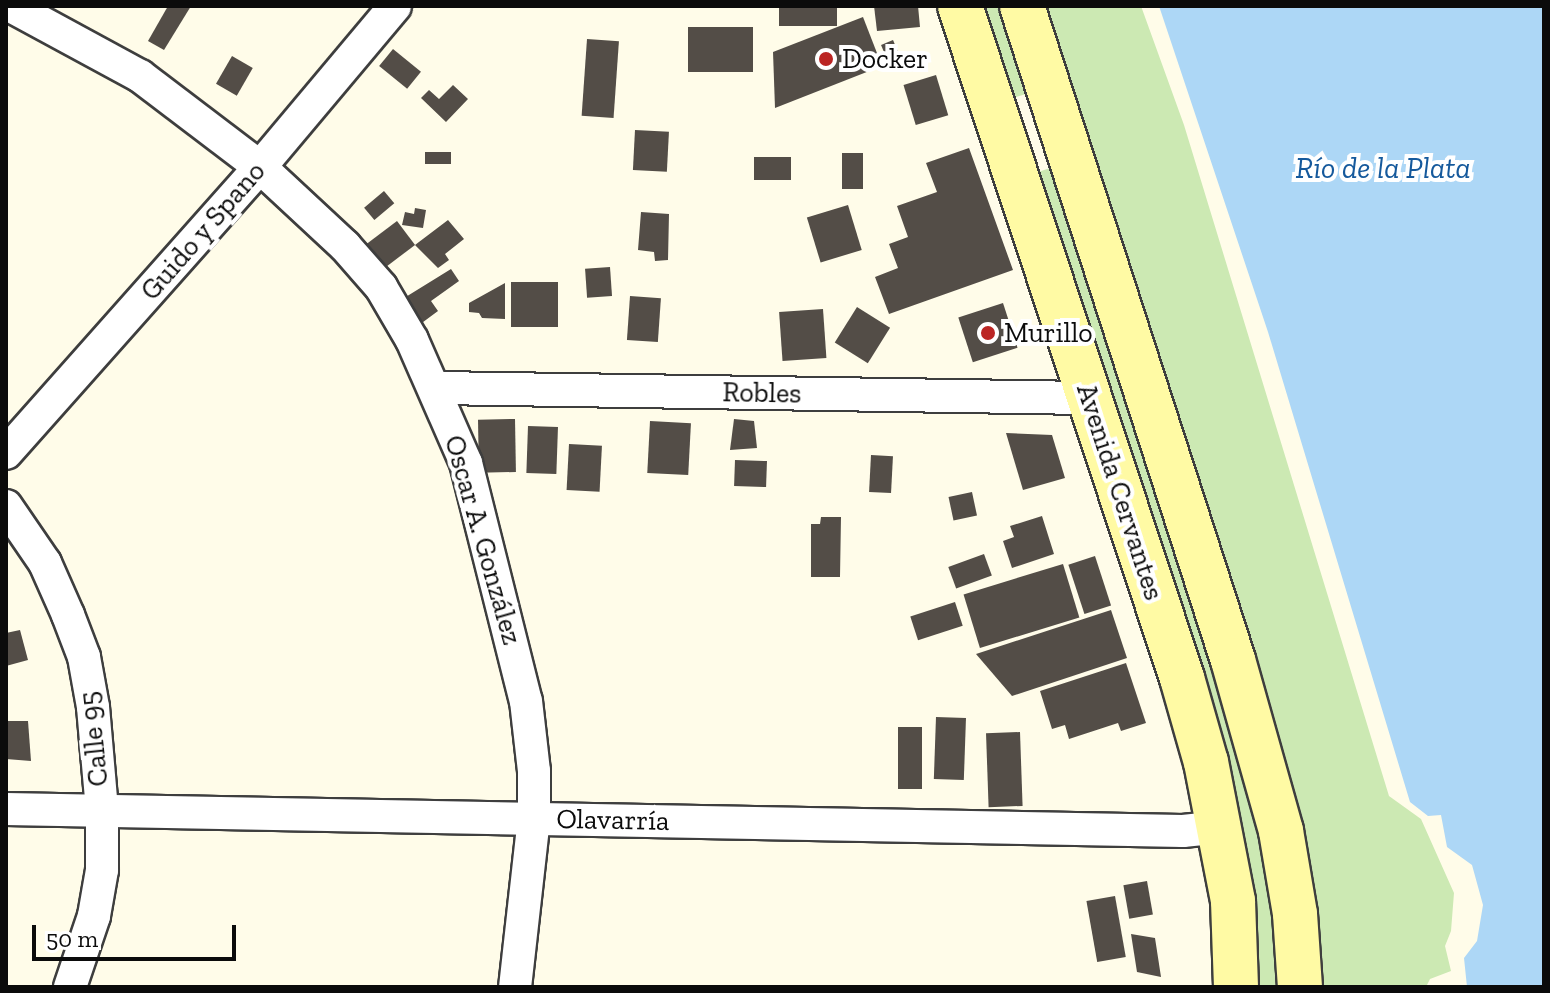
<!DOCTYPE html>
<meta charset="utf-8">
<style>
body{margin:0}
#map{position:relative;width:1550px;height:993px;overflow:hidden;background:#fffce9;font-family:"Zilla Slab",serif}
div>[style]{position:absolute}
.green>*{inset:0;background:#cce9b3}
.water>*{inset:0;background:#add7f6}
.building>*{inset:0;background:#534d47;transform-origin:0 0}
.roads{filter:drop-shadow(2px 0 #3e3e3e) drop-shadow(-2px 0 #3e3e3e) drop-shadow(0 2px #3e3e3e) drop-shadow(0 -2px #3e3e3e)}
.street>*{height:32px;margin:-16px;padding:0 16px;transform-origin:16px;border-radius:16px;background:#fff}
.secondary>*{height:44px;margin:-22px;padding:0 22px;transform-origin:22px;border-radius:22px;background:#fffaa4}
.dots>*{width:22px;height:22px;translate:-50% -50%;box-sizing:border-box;border:4px solid #fff;border-radius:50%}
span{translate:-50% -50%;white-space:nowrap;text-align:center;line-height:1.15;-webkit-text-stroke:8px #fff;paint-order:stroke}
.poi-label{font-size:28px;color:#0b0b0b}
.left{translate:0 -50%;text-align:left}
.street-label{font-size:28px;color:#0b0b0b}
.water-label{font-size:30px;color:#15599c;font-style:italic}
.frame{position:absolute;inset:0;border:8px solid #0b0b0b;pointer-events:none}
.scale{position:absolute;left:32px;top:925px;width:204px;height:36px;box-sizing:border-box;border:4px solid #0b0b0b;border-top:0;padding-left:10px;font-size:24px;line-height:28px;white-space:nowrap;color:#0b0b0b;-webkit-text-stroke:6px #fff;paint-order:stroke}
</style>
<div id="map">
<div class="green">
<i style="clip-path:polygon(973px 6px,1141px 6px,1184px 125px,1389px 796px,1421px 819px,1454px 893px,1451px 931px,1445px 946px,1451px 971px,1430px 979px,1426px 987px,1253px 987px,1027px 176px,1087px 155px,1066px 82px,1003px 101px)"></i>
</div>
<div class="water">
<i style="clip-path:polygon(1159px 6px,1544px 6px,1544px 987px,1467px 987px,1464px 958px,1477px 941px,1483px 905px,1472px 865px,1447px 847px,1441px 815px,1428px 816px,1410px 802px,1268px 332px)"></i>
</div>
<div class="building">
<i style="clip-path:polygon(168px 6px,191px 6px,164px 50px,148px 41px)"></i>
<i style="left:779px;top:6px;width:58px;height:20px"></i>
<i style="clip-path:polygon(874px 6px,918px 6px,920px 27px,877px 31px)"></i>
<i style="clip-path:polygon(863px 17px,882px 66px,775px 108px,773px 52px)"></i>
<i style="left:688px;top:27px;width:65px;height:45px"></i>
<i style="left:587px;top:39px;width:32px;height:77px;rotate:4deg"></i>
<i style="left:893px;top:40px;width:21px;height:13px;rotate:67deg"></i>
<i style="left:393px;top:49px;width:36px;height:22px;rotate:39deg"></i>
<i style="left:232px;top:56px;width:24px;height:32px;rotate:30deg"></i>
<i style="left:936px;top:75px;width:42px;height:34px;rotate:73deg"></i>
<i style="clip-path:polygon(453px 85px,468px 99px,446px 122px,421px 98px,429px 90px,439px 99px)"></i>
<i style="left:635px;top:130px;width:34px;height:40px;rotate:3deg"></i>
<i style="clip-path:polygon(969px 148px,1013px 270px,889px 314px,875px 277px,898px 268px,889px 244px,908px 237px,897px 206px,937px 192px,926px 163px)"></i>
<i style="left:451px;top:152px;width:12px;height:26px;rotate:90deg"></i>
<i style="left:842px;top:153px;width:21px;height:36px"></i>
<i style="left:791px;top:157px;width:23px;height:37px;rotate:90deg"></i>
<i style="left:384px;top:191px;width:16px;height:26px;rotate:50deg"></i>
<i style="left:848px;top:205px;width:47px;height:43px;rotate:73deg"></i>
<i style="clip-path:polygon(415px 208px,426px 210px,423px 228px,402px 225px,405px 212px,414px 214px)"></i>
<i style="clip-path:polygon(641px 212px,669px 214px,668px 260px,655px 261px,654px 252px,638px 250px)"></i>
<i style="clip-path:polygon(448px 220px,464px 239px,445px 254px,449px 260px,438px 268px,415px 245px)"></i>
<i style="left:397px;top:221px;width:30px;height:39px;rotate:53deg"></i>
<i style="left:610px;top:267px;width:29px;height:25px;rotate:86deg"></i>
<i style="clip-path:polygon(451px 269px,459px 281px,431px 301px,438px 311px,415px 328px,396px 303px)"></i>
<i style="left:511px;top:282px;width:47px;height:45px"></i>
<i style="clip-path:polygon(505px 283px,505px 319px,482px 318px,479px 313px,469px 312px,469px 303px)"></i>
<i style="left:630px;top:296px;width:31px;height:44px;rotate:4deg"></i>
<i style="left:1003px;top:303px;width:47px;height:47px;rotate:72deg"></i>
<i style="left:857px;top:307px;width:39px;height:42px;rotate:32deg"></i>
<i style="left:823px;top:309px;width:49px;height:44px;rotate:86deg"></i>
<i style="left:515px;top:419px;width:53px;height:37px;rotate:89deg"></i>
<i style="clip-path:polygon(734px 419px,754px 421px,757px 448px,730px 450px)"></i>
<i style="left:650px;top:421px;width:41px;height:52px;rotate:3deg"></i>
<i style="left:528px;top:426px;width:30px;height:47px;rotate:2deg"></i>
<i style="clip-path:polygon(1006px 433px,1052px 435px,1065px 478px,1023px 490px)"></i>
<i style="left:569px;top:444px;width:33px;height:46px;rotate:3deg"></i>
<i style="left:871px;top:455px;width:22px;height:37px;rotate:3deg"></i>
<i style="left:735px;top:460px;width:32px;height:26px;rotate:2deg"></i>
<i style="left:972px;top:492px;width:24px;height:24px;rotate:78deg"></i>
<i style="clip-path:polygon(1042px 516px,1054px 554px,1012px 568px,1003px 541px,1014px 537px,1010px 526px)"></i>
<i style="clip-path:polygon(821px 517px,841px 517px,840px 577px,811px 577px,811px 524px,820px 524px)"></i>
<i style="left:984px;top:554px;width:23px;height:38px;rotate:70deg"></i>
<i style="left:1095px;top:556px;width:52px;height:28px;rotate:72deg"></i>
<i style="left:1063px;top:564px;width:56px;height:104px;rotate:73deg"></i>
<i style="left:955px;top:602px;width:25px;height:47px;rotate:72deg"></i>
<i style="clip-path:polygon(1111px 610px,1127px 658px,1012px 696px,976px 654px)"></i>
<i style="clip-path:polygon(20px 630px,28px 660px,6px 666px,6px 633px)"></i>
<i style="clip-path:polygon(1126px 663px,1146px 723px,1121px 731px,1118px 723px,1069px 739px,1065px 725px,1052px 729px,1040px 691px)"></i>
<i style="left:936px;top:717px;width:30px;height:62px;rotate:2deg"></i>
<i style="clip-path:polygon(6px 721px,28px 721px,31px 761px,6px 759px)"></i>
<i style="left:898px;top:727px;width:24px;height:62px"></i>
<i style="left:1020px;top:732px;width:74px;height:34px;rotate:88deg"></i>
<i style="left:1147px;top:881px;width:34px;height:24px;rotate:80deg"></i>
<i style="left:1115px;top:896px;width:62px;height:29px;rotate:80deg"></i>
<i style="clip-path:polygon(1131px 934px,1155px 938px,1161px 977px,1137px 972px)"></i>
</div>
<div class="roads">
<div class="street">
<i style="left:11px;top:6px;width:147px;rotate:28.5deg"></i>
<i style="left:140px;top:76px;width:151px;rotate:37.2deg"></i>
<i style="left:260px;top:167px;width:116px;rotate:42.9deg"></i>
<i style="left:345px;top:246px;width:55px;rotate:48.7deg"></i>
<i style="left:381px;top:287px;width:61px;rotate:59.7deg"></i>
<i style="left:412px;top:340px;width:134px;rotate:66.3deg"></i>
<i style="left:466px;top:463px;width:245px;rotate:75.9deg"></i>
<i style="left:526px;top:701px;width:70px;rotate:83.5deg"></i>
<i style="left:534px;top:771px;width:47px;rotate:90deg"></i>
<i style="left:534px;top:818px;width:170px;rotate:96.4deg"></i>
<i style="left:436px;top:388px;width:653px;rotate:0.88deg"></i>
<i style="left:6px;top:453px;width:383px;rotate:-48.4deg"></i>
<i style="left:260px;top:167px;width:210px;rotate:-50deg"></i>
<i style="left:6px;top:506px;width:69px;rotate:55.6deg"></i>
<i style="left:45px;top:563px;width:57px;rotate:66.1deg"></i>
<i style="left:68px;top:615px;width:45px;rotate:69.1deg"></i>
<i style="left:84px;top:657px;width:51px;rotate:79.8deg"></i>
<i style="left:93px;top:707px;width:103px;rotate:85deg"></i>
<i style="left:102px;top:810px;width:60px;rotate:90deg"></i>
<i style="left:102px;top:870px;width:47px;rotate:99.9deg"></i>
<i style="left:94px;top:916px;width:75px;rotate:108.7deg"></i>
<i style="left:6px;top:809px;width:1177px;rotate:1.07deg"></i>
<i style="left:1183px;top:831px;width:36px;rotate:-6deg"></i>
</div>
<div class="secondary">
<i style="left:960px;top:6px;width:708px;rotate:71.72deg"></i>
<i style="left:1182px;top:678px;width:87px;rotate:74.1deg"></i>
<i style="left:1206px;top:762px;width:142px;rotate:79deg"></i>
<i style="left:1233px;top:901px;width:86px;rotate:88deg"></i>
<i style="left:1022px;top:6px;width:687px;rotate:72.12deg"></i>
<i style="left:1233px;top:660px;width:178px;rotate:74.3deg"></i>
<i style="left:1281px;top:831px;width:84px;rotate:80.4deg"></i>
<i style="left:1295px;top:914px;width:73px;rotate:86.1deg"></i>
</div>
</div>
<div class="dots">
<i style="left:826px;top:59px;background:#bb2523"></i>
<i style="left:988px;top:333px;background:#bb2523"></i>
</div>
<div class="poi-label">
<span class="left" style="left:842px;top:59px">Docker</span>
<span class="left" style="left:1004px;top:333px">Murillo</span>
</div>
<div class="street-label">
<span style="left:203px;top:231px;rotate:-49deg">Guido y Spano</span>
<span style="left:762px;top:393px;rotate:1deg">Robles</span>
<span style="left:1120px;top:492px;rotate:72deg">Avenida Cervantes</span>
<span style="left:483px;top:540px;rotate:74deg">Oscar A. González</span>
<span style="left:94px;top:739px;rotate:-96deg">Calle 95</span>
<span style="left:613px;top:820px;rotate:1deg">Olavarría</span>
</div>
<div class="water-label">
<span style="left:1383px;top:168px">Río de la Plata</span>
</div>
<div class="frame"></div>
<div class="scale">50 m</div>
</div>
